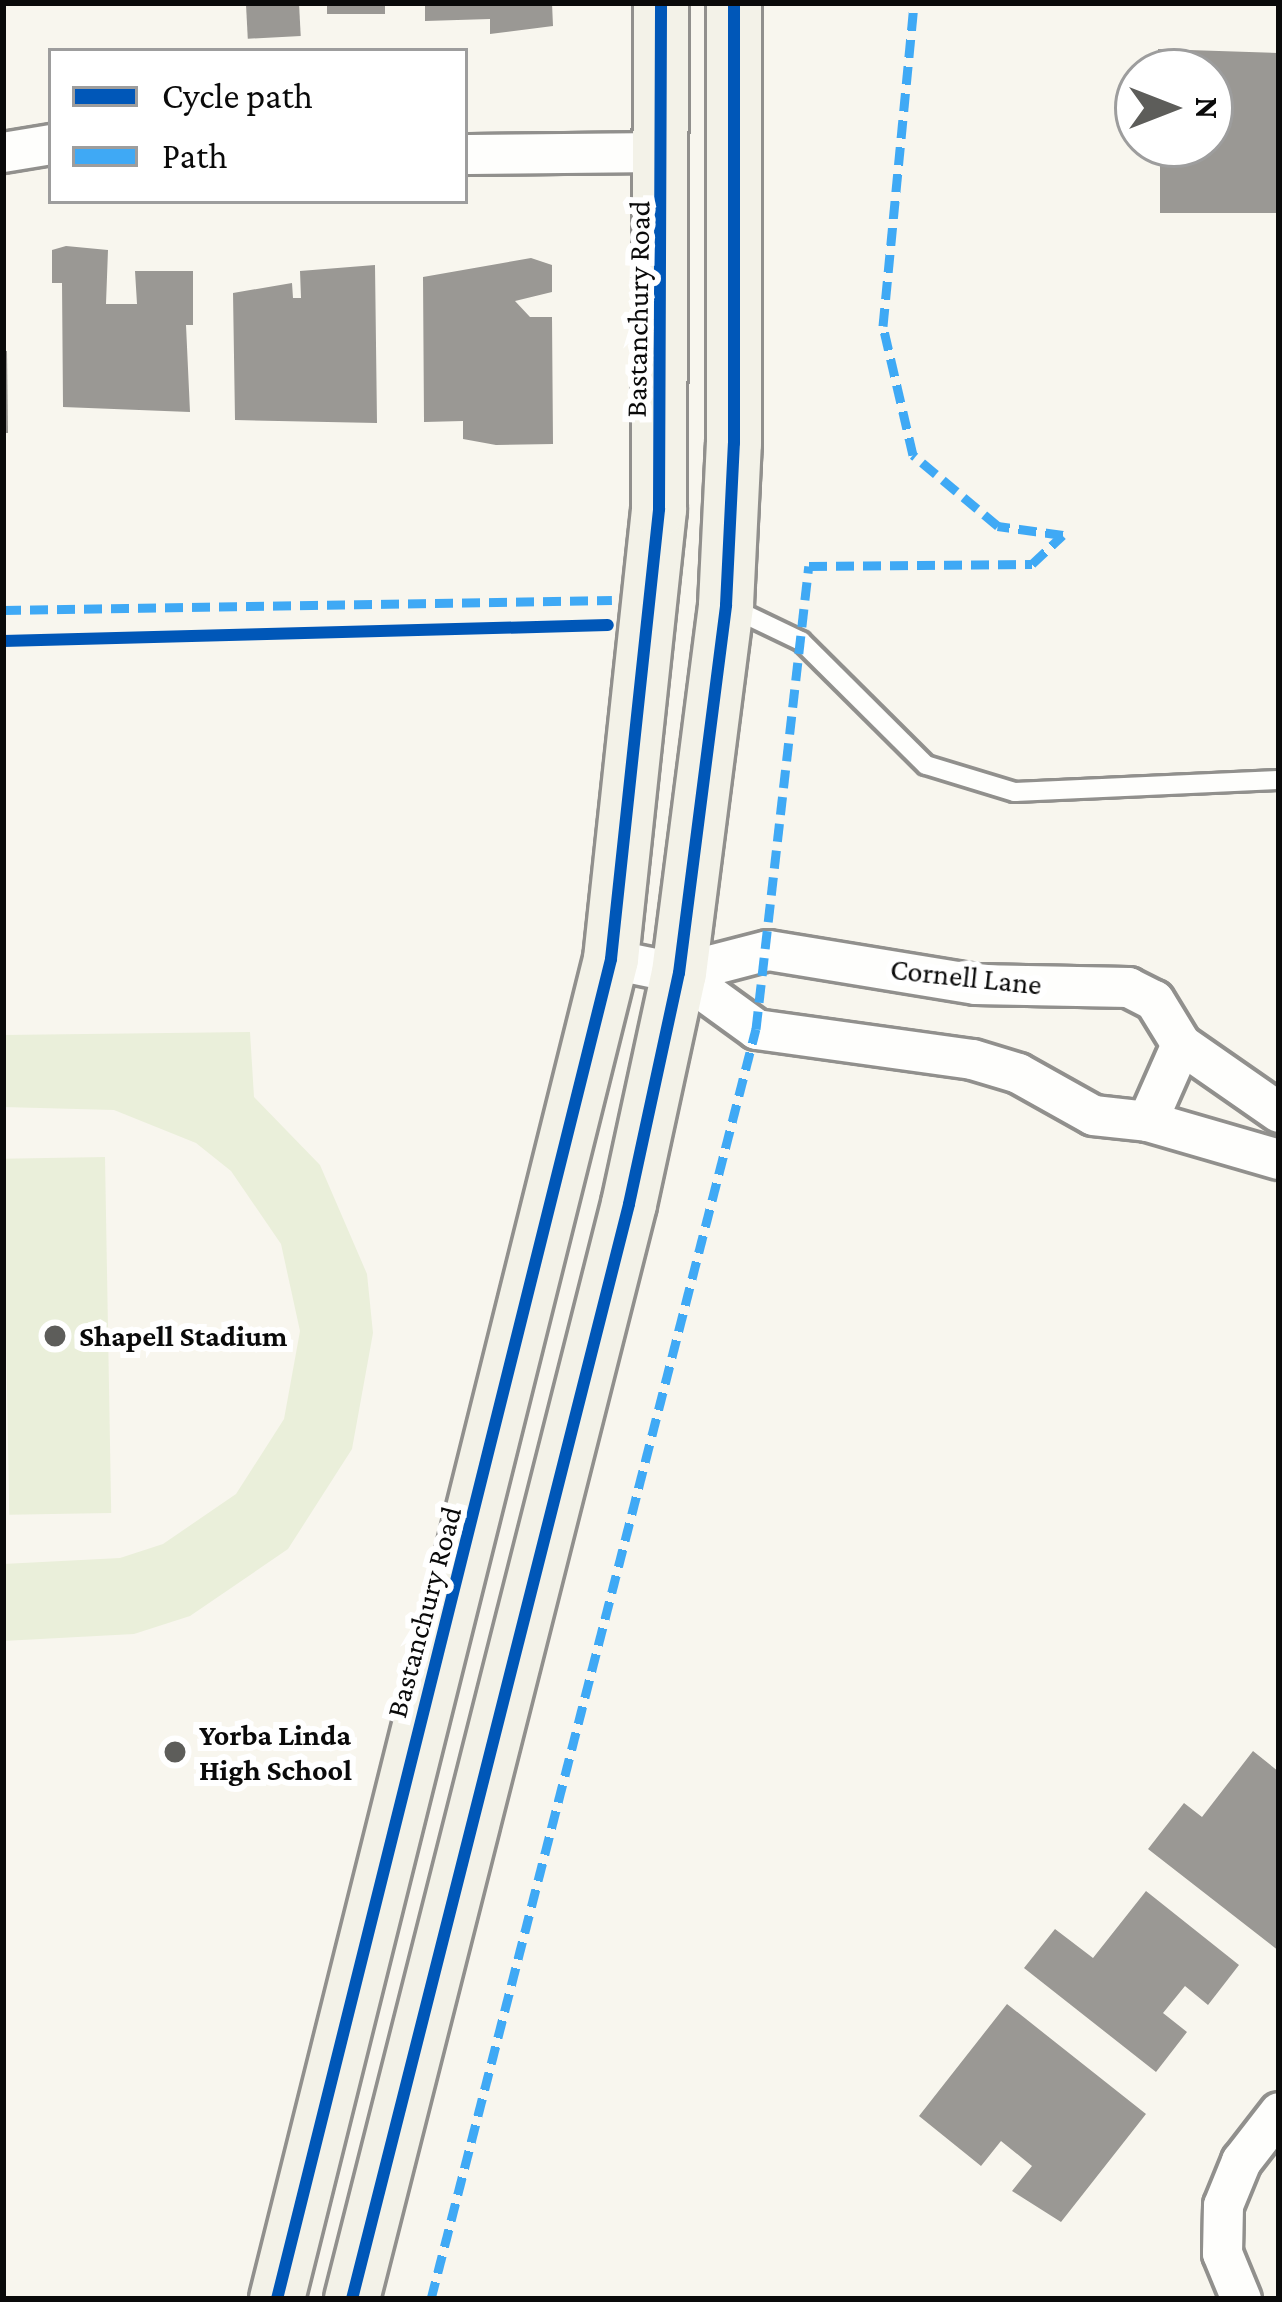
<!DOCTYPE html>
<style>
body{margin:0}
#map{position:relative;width:1282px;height:2302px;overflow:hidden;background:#f8f6ee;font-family:"Crimson Pro",serif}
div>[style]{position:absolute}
.pitch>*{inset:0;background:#eaefda;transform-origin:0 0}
.building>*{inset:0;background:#9a9894;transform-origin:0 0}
.roads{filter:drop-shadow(3px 0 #91908d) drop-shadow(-3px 0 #91908d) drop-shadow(0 3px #91908d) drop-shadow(0 -3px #91908d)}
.service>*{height:18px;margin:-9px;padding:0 9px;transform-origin:9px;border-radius:9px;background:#fefefc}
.minor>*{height:39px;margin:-19.5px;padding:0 19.5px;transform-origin:19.5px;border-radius:19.5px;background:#fefefc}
.secondary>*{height:54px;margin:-27px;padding:0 27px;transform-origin:27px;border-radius:27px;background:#f3f2e8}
.quiet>*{height:9px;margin-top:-4.5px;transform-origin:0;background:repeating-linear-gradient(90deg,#3fa9f5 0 18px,transparent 0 27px)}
.cycleway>*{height:12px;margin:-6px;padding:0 6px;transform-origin:6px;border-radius:6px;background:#0057b8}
.dots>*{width:33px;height:33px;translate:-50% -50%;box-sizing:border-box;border:6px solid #fff;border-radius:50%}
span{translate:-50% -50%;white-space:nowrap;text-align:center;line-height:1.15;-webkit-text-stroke:12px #fff;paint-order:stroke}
.street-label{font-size:30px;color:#0a0a0a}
.poi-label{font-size:30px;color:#0a0a0a;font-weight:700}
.left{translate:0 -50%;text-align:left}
.frame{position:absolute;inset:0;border:6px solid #0a0a0a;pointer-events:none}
.legend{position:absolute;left:48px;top:48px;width:420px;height:156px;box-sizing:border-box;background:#fff;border:3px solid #9d9d9d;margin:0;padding:15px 21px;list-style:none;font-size:36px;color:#0a0a0a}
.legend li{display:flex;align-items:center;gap:24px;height:60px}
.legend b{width:60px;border:3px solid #9d9d9d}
.north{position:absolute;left:1114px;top:48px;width:120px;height:120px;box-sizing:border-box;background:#fff;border:3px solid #9d9d9d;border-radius:50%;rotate:90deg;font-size:33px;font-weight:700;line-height:48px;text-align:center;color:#0a0a0a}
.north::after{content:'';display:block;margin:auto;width:42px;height:54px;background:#5d5d5a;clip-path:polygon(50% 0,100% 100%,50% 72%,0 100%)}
</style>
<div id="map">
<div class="pitch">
<i style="clip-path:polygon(250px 1032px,254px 1097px,320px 1165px,367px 1274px,373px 1333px,352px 1449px,288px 1549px,190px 1616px,134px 1634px,3px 1641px,3px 1564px,120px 1558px,163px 1544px,236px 1494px,284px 1419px,300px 1331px,281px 1244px,231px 1171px,196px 1143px,114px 1110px,3px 1107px,3px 1035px)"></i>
<i style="left:105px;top:1157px;width:356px;height:102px;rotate:89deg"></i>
</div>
<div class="building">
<i style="left:299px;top:3px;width:33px;height:53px;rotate:87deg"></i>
<i style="left:327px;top:3px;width:58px;height:11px"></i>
<i style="clip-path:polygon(425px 3px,552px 3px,553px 26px,490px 34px,490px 19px,425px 21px)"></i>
<i style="clip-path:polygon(1158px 49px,1279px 53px,1279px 213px,1160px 213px,1160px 156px,1193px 156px,1193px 144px,1210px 144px,1210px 72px,1158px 72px)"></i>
<i style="clip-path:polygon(66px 246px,108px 250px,106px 304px,137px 304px,135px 271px,193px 271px,193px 325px,186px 325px,190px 412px,63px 407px,62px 283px,52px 283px,52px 250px)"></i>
<i style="clip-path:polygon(531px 258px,552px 265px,552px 292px,515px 301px,530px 317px,552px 317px,553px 444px,496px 445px,463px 439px,463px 421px,424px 422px,423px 277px)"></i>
<i style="clip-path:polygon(375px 265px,377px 423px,235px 420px,233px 293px,292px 283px,293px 298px,301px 298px,300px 271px)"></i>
<i style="clip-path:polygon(3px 351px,7px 351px,8px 433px,3px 433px)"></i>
<i style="clip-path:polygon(1253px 1751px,1279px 1772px,1279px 1951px,1148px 1849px,1184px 1803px,1202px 1817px)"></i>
<i style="clip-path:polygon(1146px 1891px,1239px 1965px,1208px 2005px,1185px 1986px,1163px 2013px,1187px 2032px,1156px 2072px,1024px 1968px,1055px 1929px,1093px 1958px)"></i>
<i style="clip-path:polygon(1007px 2004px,1146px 2114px,1061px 2222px,1012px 2191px,1032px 2166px,1001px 2141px,981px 2166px,919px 2116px)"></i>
</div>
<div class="roads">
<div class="service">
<i style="left:730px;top:607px;width:79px;rotate:25.6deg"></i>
<i style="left:801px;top:641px;width:176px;rotate:44.8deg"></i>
<i style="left:926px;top:765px;width:93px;rotate:16.9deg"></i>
<i style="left:1015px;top:792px;width:263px;rotate:-2.6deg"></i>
</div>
<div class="minor">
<i style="left:3px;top:152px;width:49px;rotate:-9.5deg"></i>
<i style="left:465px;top:154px;width:197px;rotate:-0.6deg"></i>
<i style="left:611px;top:959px;width:69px;rotate:11.6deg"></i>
<i style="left:679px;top:973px;width:95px;rotate:36deg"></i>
<i style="left:756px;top:1029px;width:218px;rotate:7.9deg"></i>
<i style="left:972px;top:1059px;width:48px;rotate:16.9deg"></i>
<i style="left:1018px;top:1073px;width:86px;rotate:29.2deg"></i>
<i style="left:1093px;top:1115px;width:54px;rotate:6.3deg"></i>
<i style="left:1147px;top:1121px;width:137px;rotate:16.1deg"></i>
<i style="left:679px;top:973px;width:92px;rotate:-14.5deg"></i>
<i style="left:768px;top:950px;width:210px;rotate:9.3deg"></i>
<i style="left:975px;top:984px;width:153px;rotate:1.1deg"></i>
<i style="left:1128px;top:987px;width:29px;rotate:27deg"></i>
<i style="left:1154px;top:1000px;width:52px;rotate:58.5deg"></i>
<i style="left:1181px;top:1044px;width:119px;rotate:34.8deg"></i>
<i style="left:1147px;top:1121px;width:84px;rotate:-66.2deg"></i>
<i style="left:1241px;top:2299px;width:50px;rotate:-112.4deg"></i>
<i style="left:1222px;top:2253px;width:48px;rotate:-88.8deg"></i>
<i style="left:1223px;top:2205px;width:48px;rotate:-67.8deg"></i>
<i style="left:1241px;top:2161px;width:62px;rotate:-52.2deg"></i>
</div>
<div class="secondary">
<i style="left:277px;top:2299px;width:1381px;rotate:-76deg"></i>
<i style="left:611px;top:959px;width:453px;rotate:-83.9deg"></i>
<i style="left:659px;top:509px;width:506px;rotate:-89.77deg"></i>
<i style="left:352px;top:2299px;width:1129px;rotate:-75.8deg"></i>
<i style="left:629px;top:1204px;width:236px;rotate:-77.8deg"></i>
<i style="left:679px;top:973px;width:371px;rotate:-82.7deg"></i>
<i style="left:726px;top:605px;width:162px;rotate:-87.2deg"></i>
<i style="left:734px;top:443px;width:440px;rotate:-90deg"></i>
</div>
</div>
<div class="quiet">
<i style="left:3px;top:610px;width:609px;rotate:-0.94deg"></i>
<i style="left:431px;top:2299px;width:1311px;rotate:-75.65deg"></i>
<i style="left:756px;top:1029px;width:466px;rotate:-83.5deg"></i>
<i style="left:809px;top:566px;width:223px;rotate:-0.5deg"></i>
<i style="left:1032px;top:564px;width:42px;rotate:-43.1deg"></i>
<i style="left:1063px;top:535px;width:66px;rotate:-172.1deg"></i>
<i style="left:998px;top:526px;width:111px;rotate:-140.1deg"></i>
<i style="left:913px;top:455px;width:132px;rotate:-103.1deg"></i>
<i style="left:883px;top:326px;width:324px;rotate:-84.5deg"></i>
</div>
<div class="cycleway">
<i style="left:3px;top:641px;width:605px;rotate:-1.51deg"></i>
<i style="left:277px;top:2299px;width:1381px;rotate:-76deg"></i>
<i style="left:611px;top:959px;width:453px;rotate:-83.9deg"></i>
<i style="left:659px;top:509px;width:506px;rotate:-89.77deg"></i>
<i style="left:352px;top:2299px;width:1129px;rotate:-75.8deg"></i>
<i style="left:629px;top:1204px;width:236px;rotate:-77.8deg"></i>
<i style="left:679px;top:973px;width:371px;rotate:-82.7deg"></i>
<i style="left:726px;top:605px;width:162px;rotate:-87.2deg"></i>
<i style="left:734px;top:443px;width:440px;rotate:-90deg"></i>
</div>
<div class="dots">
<i style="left:55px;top:1336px;background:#5d5d5a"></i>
<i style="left:175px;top:1752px;background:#5d5d5a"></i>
</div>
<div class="street-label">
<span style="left:638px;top:309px;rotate:-89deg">Bastanchury Road</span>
<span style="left:966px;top:977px;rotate:6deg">Cornell Lane</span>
<span style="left:424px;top:1612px;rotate:-75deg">Bastanchury Road</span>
</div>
<div class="poi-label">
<span class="left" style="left:79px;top:1336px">Shapell Stadium</span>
<span class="left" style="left:199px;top:1752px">Yorba Linda<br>High School</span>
</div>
<div class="frame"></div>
<ul class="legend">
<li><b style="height:15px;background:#0057b8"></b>Cycle path</li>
<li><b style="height:15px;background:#3fa9f5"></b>Path</li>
</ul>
<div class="north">N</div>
</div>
